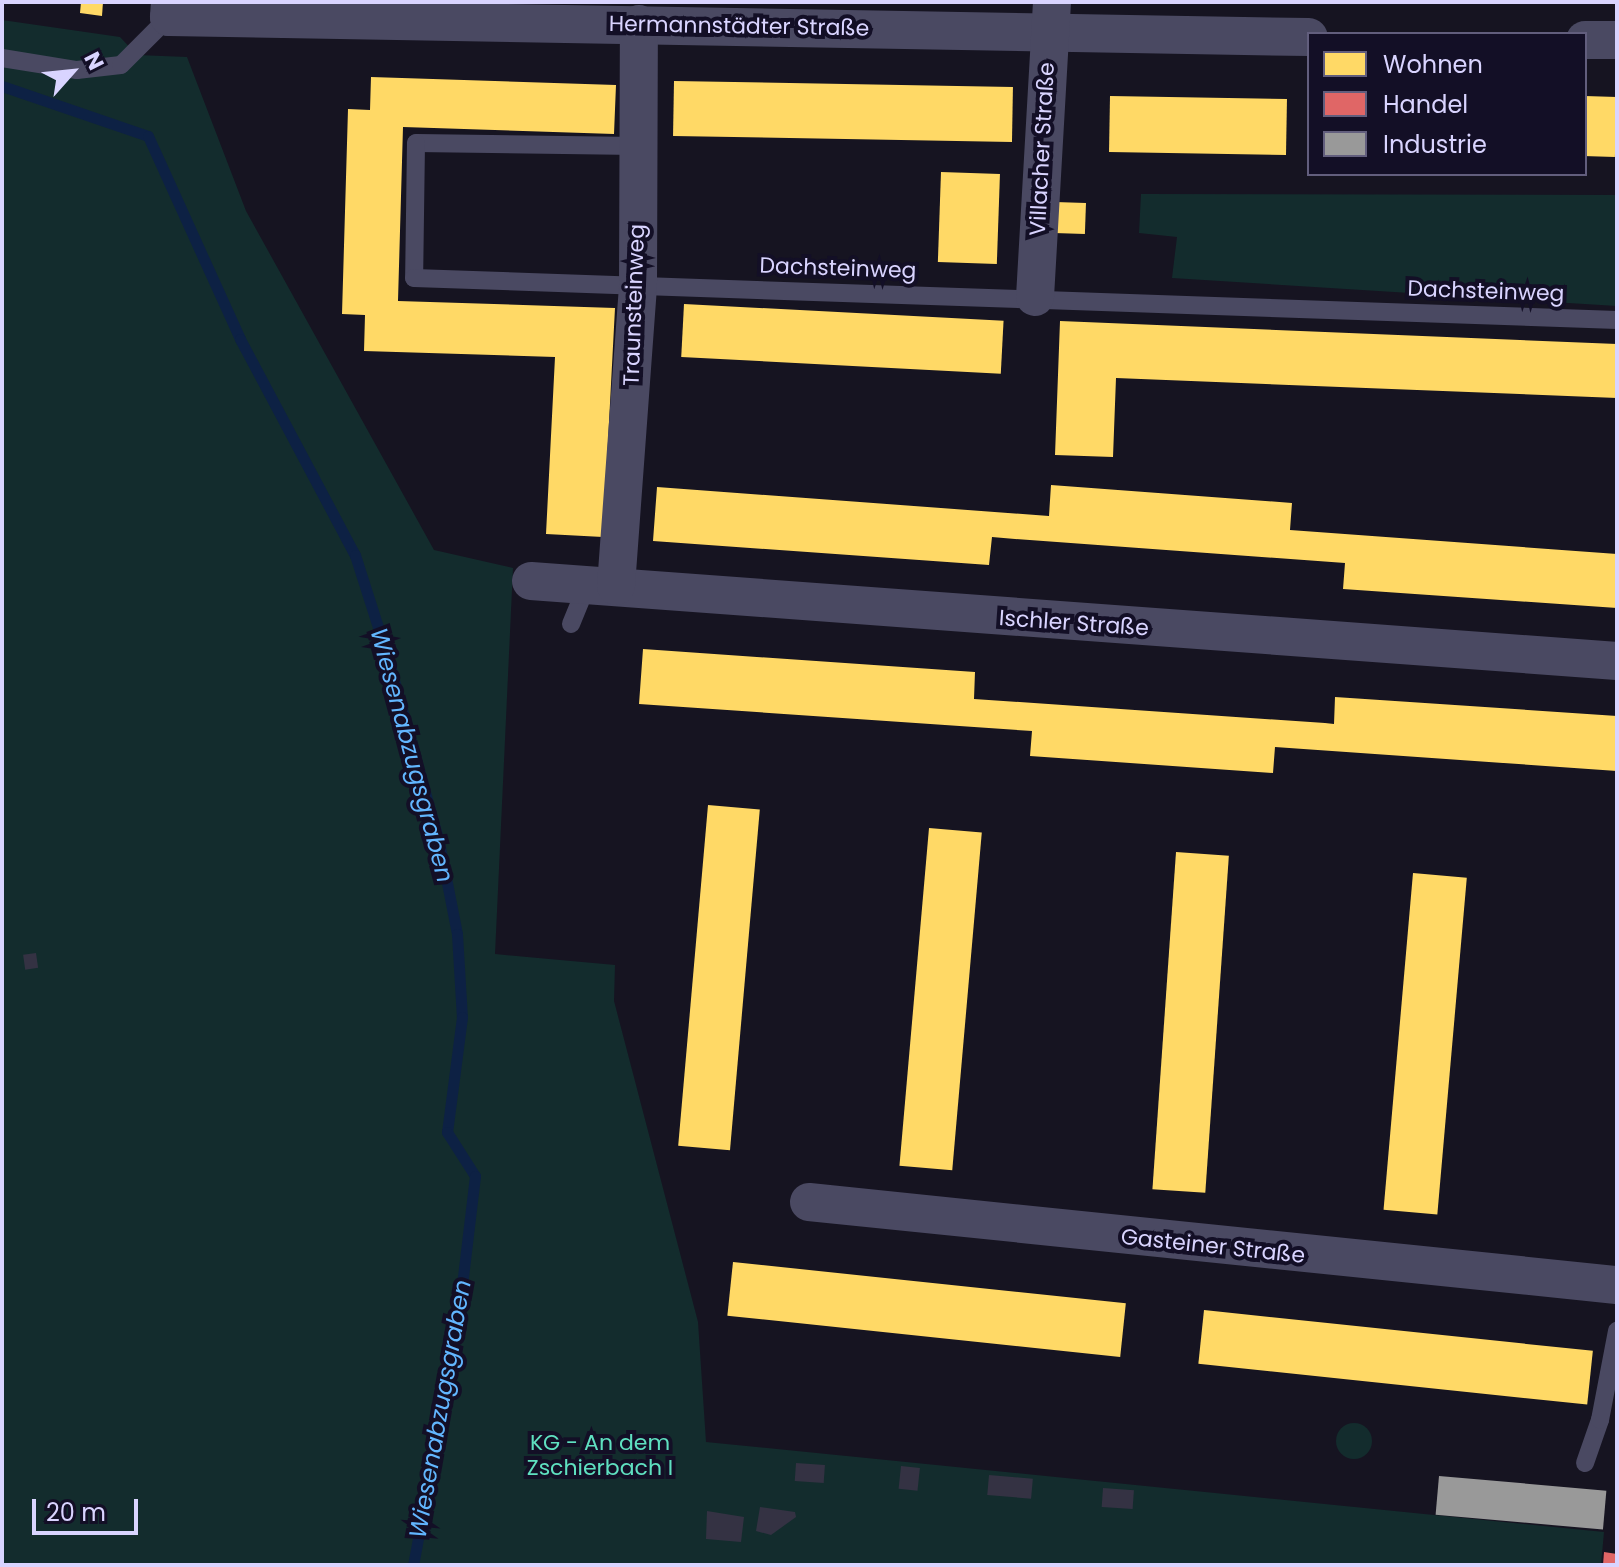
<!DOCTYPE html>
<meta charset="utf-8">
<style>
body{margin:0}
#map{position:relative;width:1619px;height:1567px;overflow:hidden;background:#161421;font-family:Poppins,sans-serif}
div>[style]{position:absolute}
.green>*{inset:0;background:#132c2d}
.round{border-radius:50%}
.homes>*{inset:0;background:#ffd966;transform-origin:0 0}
.shops>*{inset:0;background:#e06666}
.industry>*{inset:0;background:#999;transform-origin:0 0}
.stream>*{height:11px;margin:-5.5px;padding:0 5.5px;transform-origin:5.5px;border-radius:5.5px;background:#0d2144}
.building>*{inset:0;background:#343243;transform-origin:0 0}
.service>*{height:18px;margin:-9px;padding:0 9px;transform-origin:9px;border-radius:9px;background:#4a4962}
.minor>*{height:38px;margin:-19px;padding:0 19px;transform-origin:19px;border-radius:19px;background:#4a4962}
span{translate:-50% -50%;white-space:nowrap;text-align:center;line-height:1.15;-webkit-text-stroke:8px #130f26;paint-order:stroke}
.street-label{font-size:22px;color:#d9d4ff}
.park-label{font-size:22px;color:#5fe0c0}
.water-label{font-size:24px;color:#62b6ff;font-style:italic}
.frame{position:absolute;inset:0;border:4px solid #d9d4ff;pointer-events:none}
.legend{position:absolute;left:1307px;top:32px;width:280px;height:144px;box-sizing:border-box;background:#130f26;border:2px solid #625e7d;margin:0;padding:10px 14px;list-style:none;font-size:24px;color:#d9d4ff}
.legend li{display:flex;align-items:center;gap:16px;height:40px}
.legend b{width:40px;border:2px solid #625e7d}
.north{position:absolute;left:32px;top:32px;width:80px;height:80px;-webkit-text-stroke:6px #130f26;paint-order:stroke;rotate:63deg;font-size:22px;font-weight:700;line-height:32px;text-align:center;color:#d9d4ff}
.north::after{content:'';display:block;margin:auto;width:28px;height:36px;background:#d9d4ff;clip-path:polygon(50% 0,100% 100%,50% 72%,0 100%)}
.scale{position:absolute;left:32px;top:1499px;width:106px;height:36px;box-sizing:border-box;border:4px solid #d9d4ff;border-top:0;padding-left:10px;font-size:24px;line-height:28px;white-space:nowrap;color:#d9d4ff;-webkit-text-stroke:6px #130f26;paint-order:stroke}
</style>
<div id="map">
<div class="green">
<i style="clip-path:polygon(2px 20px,120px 37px,137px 55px,187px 57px,246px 211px,434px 550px,513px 568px,495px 954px,615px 965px,614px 1001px,698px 1322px,706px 1442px,1604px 1532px,1601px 1565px,2px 1565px)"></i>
<i style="clip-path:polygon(1141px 194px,1617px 195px,1617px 306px,1172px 278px,1177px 237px,1139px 233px)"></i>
<i class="round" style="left:1336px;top:1423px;width:36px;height:36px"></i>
</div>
<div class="homes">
<i style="clip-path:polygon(81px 2px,103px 2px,102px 16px,80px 13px)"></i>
<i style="clip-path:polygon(371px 77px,616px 85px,614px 134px,403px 127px,398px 301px,615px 308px,603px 537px,546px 534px,555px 357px,364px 351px,365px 315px,342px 314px,348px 109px,370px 110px)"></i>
<i style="left:674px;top:81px;width:339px;height:55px;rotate:1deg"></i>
<i style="left:1110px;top:96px;width:177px;height:56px;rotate:1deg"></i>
<i style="left:1585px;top:96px;width:32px;height:60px;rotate:2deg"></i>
<i style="left:941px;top:172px;width:59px;height:90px;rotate:2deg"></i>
<i style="left:1055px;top:202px;width:31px;height:31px;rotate:2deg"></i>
<i style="left:684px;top:304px;width:320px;height:53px;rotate:3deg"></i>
<i style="clip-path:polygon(1060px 321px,1617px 344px,1617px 398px,1116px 378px,1113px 457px,1055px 455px)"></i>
<i style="clip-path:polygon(1051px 485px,1292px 503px,1290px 530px,1617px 554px,1617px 608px,1343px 589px,1345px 563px,1015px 539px,992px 537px,989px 565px,653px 541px,657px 487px,1049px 516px)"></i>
<i style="clip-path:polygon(643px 649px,975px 672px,974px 699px,1325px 723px,1334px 724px,1335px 697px,1617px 716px,1617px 771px,1275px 747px,1273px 773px,1030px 756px,1032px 731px,639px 704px)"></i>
<i style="left:708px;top:805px;width:52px;height:342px;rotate:5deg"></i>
<i style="left:929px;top:828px;width:53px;height:339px;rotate:5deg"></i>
<i style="left:1176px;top:852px;width:53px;height:338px;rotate:4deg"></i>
<i style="left:1413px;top:873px;width:54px;height:338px;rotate:5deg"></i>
<i style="left:733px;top:1262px;width:395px;height:54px;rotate:6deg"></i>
<i style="left:1204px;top:1310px;width:391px;height:54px;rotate:6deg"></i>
</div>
<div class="shops">
<i style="clip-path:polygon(1604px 1552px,1617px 1554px,1617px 1565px,1603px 1565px)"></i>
</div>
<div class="industry">
<i style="left:1439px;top:1476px;width:168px;height:39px;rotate:5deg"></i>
</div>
<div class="stream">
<i style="left:2px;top:86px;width:154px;rotate:18.9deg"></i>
<i style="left:148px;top:136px;width:223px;rotate:65.6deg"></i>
<i style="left:240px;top:339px;width:245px;rotate:62deg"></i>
<i style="left:355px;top:555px;width:105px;rotate:72.3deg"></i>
<i style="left:387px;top:655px;width:194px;rotate:74.5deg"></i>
<i style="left:439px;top:842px;width:94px;rotate:78.9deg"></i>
<i style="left:457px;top:934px;width:83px;rotate:86.6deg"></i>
<i style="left:462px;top:1017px;width:116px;rotate:97.4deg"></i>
<i style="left:447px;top:1132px;width:52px;rotate:57.5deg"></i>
<i style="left:475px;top:1176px;width:153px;rotate:96.8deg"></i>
<i style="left:457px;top:1328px;width:241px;rotate:100.5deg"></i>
</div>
<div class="building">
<i style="left:36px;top:953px;width:15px;height:13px;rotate:82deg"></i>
<i style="left:796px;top:1463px;width:29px;height:18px;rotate:4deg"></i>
<i style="left:901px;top:1466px;width:19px;height:23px;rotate:6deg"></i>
<i style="left:989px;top:1475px;width:44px;height:20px;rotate:5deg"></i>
<i style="left:1103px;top:1488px;width:31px;height:19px;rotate:4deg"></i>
<i style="clip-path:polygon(760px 1507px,795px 1512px,796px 1517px,771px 1535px,756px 1531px)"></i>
<i style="clip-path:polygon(707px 1511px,744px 1517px,741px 1542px,706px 1539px)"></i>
</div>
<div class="service">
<i style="left:2px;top:58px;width:76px;rotate:9.1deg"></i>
<i style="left:77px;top:70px;width:44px;rotate:-6.5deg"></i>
<i style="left:121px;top:65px;width:68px;rotate:-45deg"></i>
<i style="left:637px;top:146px;width:221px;rotate:-179.2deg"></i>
<i style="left:416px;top:143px;width:135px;rotate:90.8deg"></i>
<i style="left:414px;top:278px;width:1204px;rotate:2deg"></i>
<i style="left:571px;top:624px;width:42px;rotate:-67.7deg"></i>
<i style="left:1585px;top:1463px;width:46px;rotate:-70.8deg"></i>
<i style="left:1600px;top:1420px;width:91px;rotate:-79.2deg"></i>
</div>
<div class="minor">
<i style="left:170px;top:2px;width:15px;rotate:94deg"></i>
<i style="left:169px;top:17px;width:1140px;rotate:1.01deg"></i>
<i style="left:1585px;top:40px;width:32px"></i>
<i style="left:1035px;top:297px;width:295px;rotate:-86.7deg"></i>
<i style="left:531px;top:581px;width:1089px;rotate:4.21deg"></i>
<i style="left:616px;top:586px;width:301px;rotate:-85.8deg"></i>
<i style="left:638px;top:286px;width:262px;rotate:-89.8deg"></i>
<i style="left:809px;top:1202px;width:812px;rotate:5.87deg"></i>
</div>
<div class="street-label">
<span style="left:739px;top:26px;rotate:1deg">Hermannstädter Straße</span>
<span style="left:1042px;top:149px;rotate:-87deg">Villacher Straße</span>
<span style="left:838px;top:268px;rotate:2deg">Dachsteinweg</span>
<span style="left:1486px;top:291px;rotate:2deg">Dachsteinweg</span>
<span style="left:634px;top:305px;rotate:-88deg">Traunsteinweg</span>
<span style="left:1074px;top:623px;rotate:4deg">Ischler Straße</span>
<span style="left:1213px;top:1246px;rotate:6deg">Gasteiner Straße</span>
</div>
<div class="park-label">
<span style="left:600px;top:1455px">KG - An dem<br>Zschierbach I</span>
</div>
<div class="water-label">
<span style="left:412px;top:755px;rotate:75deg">Wiesenabzugsgraben</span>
<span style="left:440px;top:1409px;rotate:-80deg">Wiesenabzugsgraben</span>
</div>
<div class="frame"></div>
<ul class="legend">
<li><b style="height:22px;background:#ffd966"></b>Wohnen</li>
<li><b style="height:22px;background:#e06666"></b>Handel</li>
<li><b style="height:22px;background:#999"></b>Industrie</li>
</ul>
<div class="north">N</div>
<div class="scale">20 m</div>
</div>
